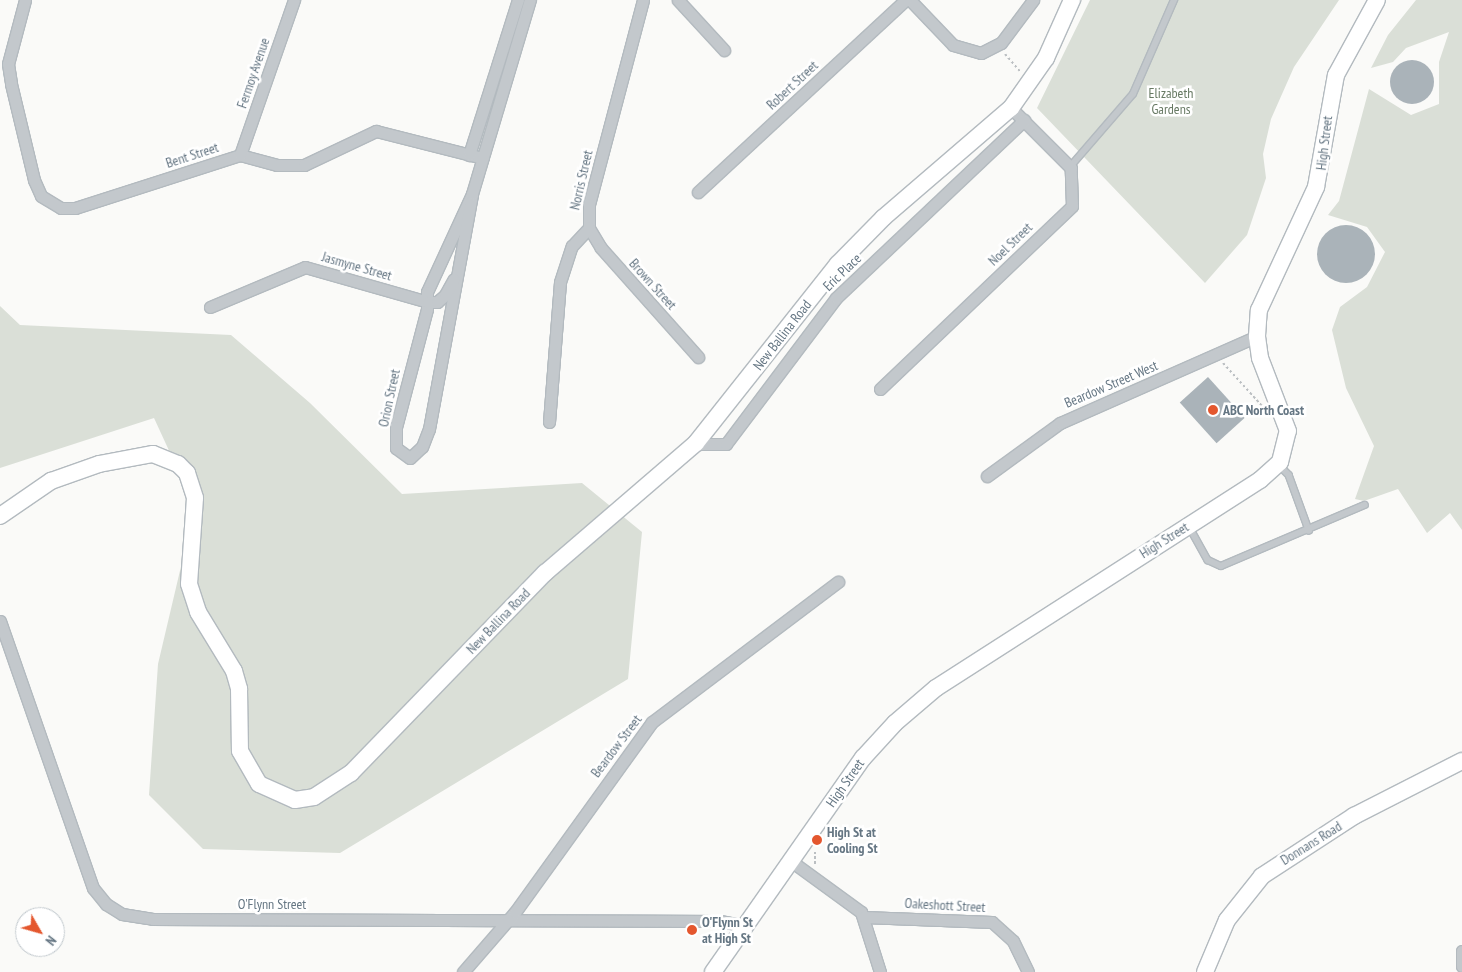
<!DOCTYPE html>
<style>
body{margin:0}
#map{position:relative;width:1462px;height:972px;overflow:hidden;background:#fafaf8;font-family:"PT Sans Narrow",sans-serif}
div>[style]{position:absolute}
.green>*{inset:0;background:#dadfd7}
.building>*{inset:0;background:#aab3b9;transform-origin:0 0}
.round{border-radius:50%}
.path>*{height:2px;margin-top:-1px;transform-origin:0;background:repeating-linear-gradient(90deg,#bbbfc2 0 2.5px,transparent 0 5px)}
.roads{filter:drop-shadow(1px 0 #b3babf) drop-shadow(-1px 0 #b3babf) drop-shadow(0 1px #b3babf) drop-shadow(0 -1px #b3babf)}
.lane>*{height:5.5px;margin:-2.75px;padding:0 2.75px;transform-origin:2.75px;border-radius:2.75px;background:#c3c8cc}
.street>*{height:11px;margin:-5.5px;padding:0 5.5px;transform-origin:5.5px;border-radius:5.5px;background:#c3c8cc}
.secondary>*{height:16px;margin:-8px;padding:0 8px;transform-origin:8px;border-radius:8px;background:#fff}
.dots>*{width:14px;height:14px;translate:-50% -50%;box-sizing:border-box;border:2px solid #fff;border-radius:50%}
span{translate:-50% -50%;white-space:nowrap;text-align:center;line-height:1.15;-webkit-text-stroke:5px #fff;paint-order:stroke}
.street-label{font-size:14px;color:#657683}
.park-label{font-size:14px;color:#687a64}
.poi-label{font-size:14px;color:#657683;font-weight:700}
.left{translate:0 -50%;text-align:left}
.north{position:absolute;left:15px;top:907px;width:50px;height:50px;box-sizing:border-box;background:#fff;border:1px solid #c1c8cd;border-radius:50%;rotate:128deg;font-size:14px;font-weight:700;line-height:20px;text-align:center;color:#657683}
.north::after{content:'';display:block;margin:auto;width:18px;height:22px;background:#e4572e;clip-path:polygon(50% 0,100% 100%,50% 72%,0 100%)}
</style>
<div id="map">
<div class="green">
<i style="clip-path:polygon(1090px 0,1339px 0,1294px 67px,1271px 119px,1263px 154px,1266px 178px,1247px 235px,1205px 283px,1037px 108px)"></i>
<i style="clip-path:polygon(1416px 0,1462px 0,1462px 530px,1450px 513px,1427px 533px,1398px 489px,1364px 501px,1355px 499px,1374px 446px,1346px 388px,1332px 330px,1340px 307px,1367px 287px,1385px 252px,1367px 227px,1328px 215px,1339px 201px,1369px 89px,1411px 115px,1439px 104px,1439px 62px,1449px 32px,1406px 48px,1393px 62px,1371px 68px,1388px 35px)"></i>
<i style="clip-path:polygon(0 306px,20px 325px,231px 335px,310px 403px,402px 494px,582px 483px,642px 532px,628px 679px,340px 853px,203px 849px,149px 795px,158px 664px,195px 507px,154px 418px,0 468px)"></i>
</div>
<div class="building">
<i class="round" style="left:1390px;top:60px;width:44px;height:44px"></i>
<i class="round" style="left:1317px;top:225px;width:58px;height:58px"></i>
<i style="left:1208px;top:377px;width:55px;height:38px;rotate:48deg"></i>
</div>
<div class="path">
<i style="left:1005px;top:54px;width:23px;rotate:49deg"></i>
<i style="left:1223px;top:363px;width:59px;rotate:47.7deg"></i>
<i style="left:815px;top:864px;width:12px;rotate:-90deg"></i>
</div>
<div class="roads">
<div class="lane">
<i style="left:1070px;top:167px;width:96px;rotate:-49.2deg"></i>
<i style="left:1133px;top:94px;width:103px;rotate:-66.4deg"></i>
<i style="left:1279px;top:465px;width:14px;rotate:45deg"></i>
<i style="left:1289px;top:475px;width:59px;rotate:70deg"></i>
<i style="left:1189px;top:526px;width:39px;rotate:61deg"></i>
<i style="left:1208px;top:560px;width:14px;rotate:25deg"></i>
<i style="left:1221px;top:566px;width:156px;rotate:-23deg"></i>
</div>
<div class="street">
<i style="left:25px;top:0;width:66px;rotate:104.9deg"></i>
<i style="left:8px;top:64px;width:20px;rotate:81deg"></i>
<i style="left:11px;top:84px;width:99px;rotate:76.5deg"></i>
<i style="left:34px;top:180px;width:17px;rotate:66deg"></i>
<i style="left:41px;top:196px;width:23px;rotate:31deg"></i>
<i style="left:61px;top:208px;width:14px"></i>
<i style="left:75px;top:208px;width:173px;rotate:-17.8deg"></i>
<i style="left:240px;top:155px;width:38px;rotate:15deg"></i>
<i style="left:277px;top:165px;width:27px"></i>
<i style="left:304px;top:165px;width:80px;rotate:-25.3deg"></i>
<i style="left:376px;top:131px;width:110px;rotate:14.2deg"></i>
<i style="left:643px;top:0;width:211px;rotate:104.8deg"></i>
<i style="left:589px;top:204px;width:24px;rotate:90deg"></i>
<i style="left:589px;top:228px;width:23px;rotate:59deg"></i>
<i style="left:601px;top:248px;width:146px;rotate:48.3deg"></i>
<i style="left:678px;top:0;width:68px;rotate:47.4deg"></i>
<i style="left:910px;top:0;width:62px;rotate:46.3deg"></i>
<i style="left:953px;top:45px;width:29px;rotate:16deg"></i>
<i style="left:981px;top:53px;width:22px;rotate:-27deg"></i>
<i style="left:1001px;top:43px;width:54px;rotate:-53.3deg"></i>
<i style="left:240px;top:155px;width:164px;rotate:-70.8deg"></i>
<i style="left:469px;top:155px;width:163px;rotate:-72.5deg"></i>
<i style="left:698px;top:192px;width:282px;rotate:-42.8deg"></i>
<i style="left:472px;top:194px;width:108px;rotate:114.7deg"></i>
<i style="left:427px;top:292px;width:17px;rotate:90deg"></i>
<i style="left:427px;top:309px;width:122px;rotate:104.7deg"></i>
<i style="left:396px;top:427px;width:21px;rotate:90deg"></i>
<i style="left:396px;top:448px;width:17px;rotate:36deg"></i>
<i style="left:410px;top:458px;width:16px;rotate:-43deg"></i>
<i style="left:422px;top:447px;width:19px;rotate:-69deg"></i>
<i style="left:429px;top:429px;width:239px;rotate:-79.6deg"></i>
<i style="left:472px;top:194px;width:202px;rotate:-73.4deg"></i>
<i style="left:210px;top:307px;width:103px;rotate:-22.8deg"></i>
<i style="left:305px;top:267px;width:128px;rotate:15.9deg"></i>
<i style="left:428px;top:302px;width:9px"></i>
<i style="left:437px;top:302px;width:11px;rotate:-41deg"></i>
<i style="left:445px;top:295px;width:18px;rotate:-61deg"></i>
<i style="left:880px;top:389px;width:265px;rotate:-43.6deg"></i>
<i style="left:1072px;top:206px;width:38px;rotate:-92deg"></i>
<i style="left:1071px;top:168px;width:85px;rotate:-135deg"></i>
<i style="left:549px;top:422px;width:140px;rotate:-85.5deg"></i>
<i style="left:560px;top:282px;width:38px;rotate:-72deg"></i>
<i style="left:572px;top:246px;width:25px;rotate:-47deg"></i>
<i style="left:695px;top:444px;width:31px"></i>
<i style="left:726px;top:444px;width:183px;rotate:-53deg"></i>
<i style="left:836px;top:298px;width:259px;rotate:-43.4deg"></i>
<i style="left:987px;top:476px;width:90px;rotate:-36deg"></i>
<i style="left:1060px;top:423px;width:215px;rotate:-23.8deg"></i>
<i style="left:0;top:621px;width:283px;rotate:70.8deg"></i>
<i style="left:93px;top:888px;width:21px;rotate:51deg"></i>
<i style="left:106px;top:904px;width:19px;rotate:32deg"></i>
<i style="left:122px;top:914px;width:31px;rotate:9deg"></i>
<i style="left:153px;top:919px;width:567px;rotate:0.2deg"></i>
<i style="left:720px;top:921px;width:25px;rotate:11deg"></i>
<i style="left:791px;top:861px;width:87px;rotate:36.1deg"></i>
<i style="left:861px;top:912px;width:63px;rotate:72.4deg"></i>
<i style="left:864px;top:917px;width:128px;rotate:2.2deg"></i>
<i style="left:992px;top:922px;width:28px;rotate:42deg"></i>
<i style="left:1013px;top:941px;width:34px;rotate:64deg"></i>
<i style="left:1462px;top:951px;width:15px;rotate:90deg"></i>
<i style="left:463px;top:972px;width:79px;rotate:-49.1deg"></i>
<i style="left:515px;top:912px;width:234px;rotate:-54.2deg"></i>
<i style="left:652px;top:722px;width:233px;rotate:-37deg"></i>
</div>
<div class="secondary">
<i style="left:0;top:516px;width:62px;rotate:-34.5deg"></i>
<i style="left:51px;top:481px;width:51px;rotate:-19.5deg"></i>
<i style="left:99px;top:464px;width:55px;rotate:-10.5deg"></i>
<i style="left:153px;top:454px;width:27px;rotate:22deg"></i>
<i style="left:178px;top:464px;width:13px;rotate:45deg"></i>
<i style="left:187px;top:473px;width:26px;rotate:72deg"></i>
<i style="left:195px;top:498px;width:86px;rotate:94deg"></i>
<i style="left:189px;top:584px;width:29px;rotate:72deg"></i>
<i style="left:198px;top:612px;width:69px;rotate:58.6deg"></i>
<i style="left:234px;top:671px;width:19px;rotate:74deg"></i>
<i style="left:239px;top:689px;width:62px;rotate:89.1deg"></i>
<i style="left:240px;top:751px;width:38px;rotate:60deg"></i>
<i style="left:259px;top:784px;width:39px;rotate:24deg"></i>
<i style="left:295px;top:800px;width:19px;rotate:-9deg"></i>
<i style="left:314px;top:797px;width:44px;rotate:-33deg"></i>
<i style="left:351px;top:773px;width:279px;rotate:-45.9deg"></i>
<i style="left:545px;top:573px;width:199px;rotate:-40.7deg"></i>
<i style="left:696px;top:443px;width:228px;rotate:-51.6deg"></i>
<i style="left:838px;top:264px;width:64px;rotate:-45.6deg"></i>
<i style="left:883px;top:218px;width:169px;rotate:-40.7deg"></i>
<i style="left:1011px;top:108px;width:61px;rotate:-55deg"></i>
<i style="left:1046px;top:58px;width:64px;rotate:-65.9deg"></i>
<i style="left:713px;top:972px;width:261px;rotate:-55deg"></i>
<i style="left:863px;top:758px;width:47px;rotate:-47.6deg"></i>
<i style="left:895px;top:723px;width:54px;rotate:-40.5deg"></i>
<i style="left:936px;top:688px;width:385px;rotate:-32.7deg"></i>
<i style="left:1260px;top:480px;width:27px;rotate:-42deg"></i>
<i style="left:1280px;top:462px;width:32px;rotate:-76deg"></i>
<i style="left:1288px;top:431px;width:78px;rotate:-111deg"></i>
<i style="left:1260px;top:358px;width:22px;rotate:-98deg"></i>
<i style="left:1257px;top:336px;width:26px;rotate:-86deg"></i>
<i style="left:1259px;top:310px;width:136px;rotate:-65.1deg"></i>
<i style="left:1316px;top:187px;width:114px;rotate:-79.9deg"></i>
<i style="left:1336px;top:75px;width:85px;rotate:-61.3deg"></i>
<i style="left:1205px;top:972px;width:56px;rotate:-67.1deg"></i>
<i style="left:1227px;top:920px;width:56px;rotate:-51.5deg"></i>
<i style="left:1262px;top:876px;width:110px;rotate:-33.1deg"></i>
<i style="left:1354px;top:816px;width:121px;rotate:-27deg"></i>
</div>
</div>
<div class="dots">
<i style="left:1213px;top:410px;background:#e4572e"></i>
<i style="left:817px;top:840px;background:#e4572e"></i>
<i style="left:692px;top:930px;background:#e4572e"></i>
</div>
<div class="street-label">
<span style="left:253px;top:73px;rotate:-71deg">Fermoy Avenue</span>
<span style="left:792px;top:85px;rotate:-43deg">Robert Street</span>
<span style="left:1324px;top:143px;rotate:-83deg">High Street</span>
<span style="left:192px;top:155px;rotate:-18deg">Bent Street</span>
<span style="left:581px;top:180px;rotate:-77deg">Norris Street</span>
<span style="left:1010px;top:244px;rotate:-44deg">Noel Street</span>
<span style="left:357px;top:266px;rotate:16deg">Jasmyne Street</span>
<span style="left:842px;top:272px;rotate:-44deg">Eric Place</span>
<span style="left:653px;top:284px;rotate:48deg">Brown Street</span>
<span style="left:782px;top:335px;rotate:-52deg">New Ballina Road</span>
<span style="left:1111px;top:384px;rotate:-23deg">Beardow Street West</span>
<span style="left:389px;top:398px;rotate:-78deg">Orion Street</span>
<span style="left:1164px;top:540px;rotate:-32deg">High Street</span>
<span style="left:498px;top:621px;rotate:-46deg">New Ballina Road</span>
<span style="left:616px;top:746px;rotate:-53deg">Beardow Street</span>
<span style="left:845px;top:783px;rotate:-55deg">High Street</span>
<span style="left:1311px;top:843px;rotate:-32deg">Donnans Road</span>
<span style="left:272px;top:904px">O'Flynn Street</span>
<span style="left:945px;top:905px;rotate:3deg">Oakeshott Street</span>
</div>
<div class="park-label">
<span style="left:1171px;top:101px">Elizabeth<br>Gardens</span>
</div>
<div class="poi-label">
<span class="left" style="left:1223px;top:410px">ABC North Coast</span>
<span class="left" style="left:827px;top:840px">High St at<br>Cooling St</span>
<span class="left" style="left:702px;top:930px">O'Flynn St<br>at High St</span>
</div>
<div class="north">N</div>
</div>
